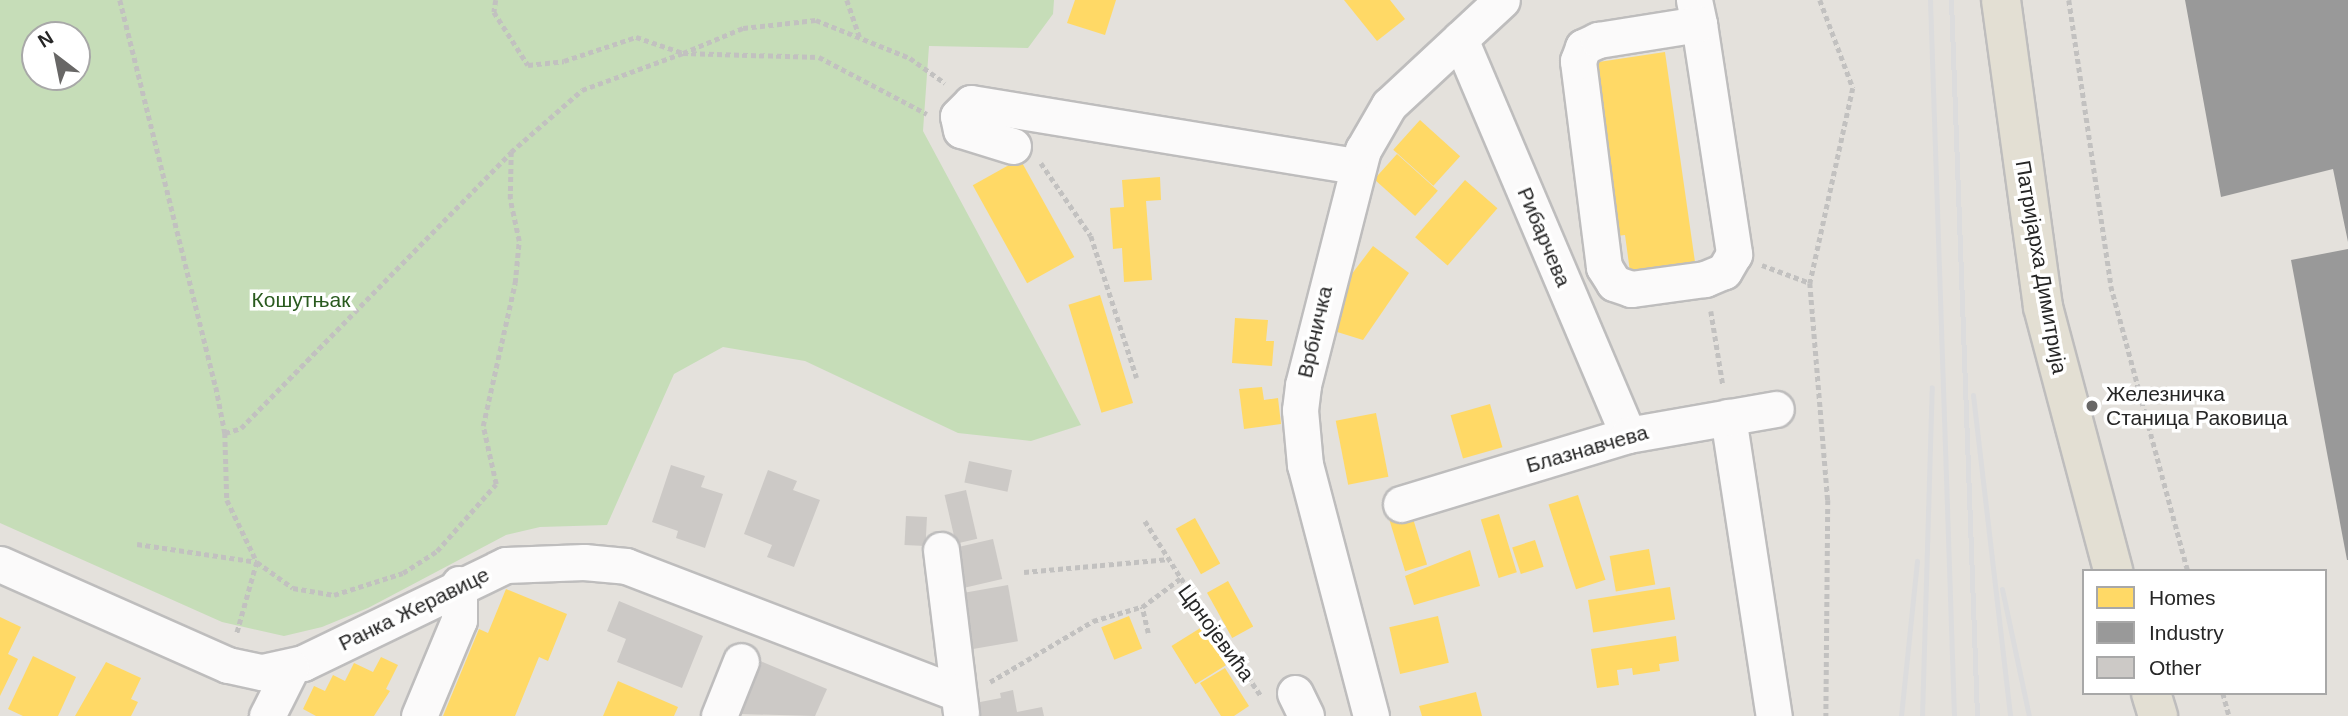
<!DOCTYPE html>
<meta charset="utf-8">
<style>
body{margin:0}
#map{position:relative;width:2348px;height:716px;overflow:hidden;background:#e4e1dc;font-family:Arial,sans-serif}
div>[style]{position:absolute}
.green>*{inset:0;background:#c6ddb8}
.homes>*{inset:0;background:#ffd966;transform-origin:0 0}
.industry>*{inset:0;background:#999}
.building>*{inset:0;background:#ccc9c6;transform-origin:0 0}
.path>*{height:4.5px;margin-top:-2.25px;transform-origin:0;background:repeating-linear-gradient(90deg,#c2c1c0 0 5px,transparent 0 8.5px)}
.roads{filter:drop-shadow(2px 0 #bebdbd) drop-shadow(-2px 0 #bebdbd) drop-shadow(0 2px #bebdbd) drop-shadow(0 -2px #bebdbd)}
.minor>*{height:35px;margin:-17.5px;padding:0 17.5px;transform-origin:17.5px;border-radius:17.5px;background:#fbfafa}
.major>*{height:38px;margin:-19px;padding:0 19px;transform-origin:19px;border-radius:19px;background:#e3dfd3}
.rail>*{height:5px;margin:-2.5px;padding:0 2.5px;transform-origin:2.5px;border-radius:2.5px;background:#dcdcdd}
.dots>*{width:19px;height:19px;translate:-50% -50%;box-sizing:border-box;border:4px solid #fff;border-radius:50%}
span{translate:-50% -50%;white-space:nowrap;text-align:center;line-height:1.15;-webkit-text-stroke:7px #fff;paint-order:stroke}
.street-label{font-size:21px;color:#262626}
.park-label{font-size:21px;color:#2a5a1f}
.poi-label{font-size:21px;color:#262626}
.left{translate:0 -50%;text-align:left}
.legend{position:absolute;left:2082px;top:569px;width:245px;height:126px;box-sizing:border-box;background:#fff;border:2px solid #a8a8a8;margin:0;padding:9px 12px;list-style:none;font-size:21px;color:#262626}
.legend li{display:flex;align-items:center;gap:14px;height:35px}
.legend b{width:35px;border:2px solid #a8a8a8}
.north{position:absolute;left:21px;top:21px;width:70px;height:70px;box-sizing:border-box;background:#fff;border:2px solid #a8a8a8;border-radius:50%;rotate:328deg;font-size:19px;font-weight:700;line-height:28px;text-align:center;color:#262626}
.north::after{content:'';display:block;margin:auto;width:24px;height:32px;background:#686766;clip-path:polygon(50% 0,100% 100%,50% 72%,0 100%)}
</style>
<div id="map">
<div class="green">
<i style="clip-path:polygon(evenodd,0 0,1054px 0,1053px 14px,1028px 48px,929px 46px,923px 131px,1081px 425px,1031px 441px,958px 433px,805px 361px,723px 347px,674px 374px,607px 525px,540px 527px,506px 535px,368px 608px,322px 627px,284px 636px,222px 622px,0 523px,0 0,35px 35px,77px 35px,77px 77px,35px 77px,35px 35px)"></i>
</div>
<div class="homes">
<i style="clip-path:polygon(1075px 0,1116px 0,1105px 35px,1067px 23px)"></i>
<i style="clip-path:polygon(1344px 0,1390px 0,1405px 19px,1377px 41px)"></i>
<i style="clip-path:polygon(1665px 52px,1696px 269px,1631px 279px,1625px 235px,1617px 236px,1592px 63px)"></i>
<i style="left:1420px;top:120px;width:54px;height:40px;rotate:42deg"></i>
<i style="left:1397px;top:154px;width:55px;height:34px;rotate:42deg"></i>
<i style="left:1020px;top:159px;width:112px;height:54px;rotate:61deg"></i>
<i style="clip-path:polygon(1160px 177px,1161px 200px,1146px 201px,1152px 280px,1124px 282px,1122px 248px,1113px 249px,1110px 208px,1124px 207px,1122px 180px)"></i>
<i style="left:1465px;top:180px;width:43px;height:76px;rotate:41deg"></i>
<i style="clip-path:polygon(1373px 246px,1409px 273px,1363px 340px,1334px 331px,1348px 279px)"></i>
<i style="left:1100px;top:295px;width:113px;height:33px;rotate:73deg"></i>
<i style="clip-path:polygon(1235px 318px,1268px 320px,1266px 341px,1274px 341px,1272px 366px,1232px 363px)"></i>
<i style="clip-path:polygon(1262px 387px,1264px 400px,1278px 398px,1281px 424px,1244px 429px,1239px 389px)"></i>
<i style="left:1490px;top:404px;width:45px;height:41px;rotate:74deg"></i>
<i style="left:1376px;top:413px;width:65px;height:41px;rotate:79deg"></i>
<i style="left:1578px;top:495px;width:89px;height:31px;rotate:72deg"></i>
<i style="left:1411px;top:512px;width:55px;height:23px;rotate:73deg"></i>
<i style="left:1499px;top:514px;width:61px;height:19px;rotate:73deg"></i>
<i style="left:1195px;top:518px;width:52px;height:22px;rotate:61deg"></i>
<i style="left:1535px;top:540px;width:28px;height:24px;rotate:72deg"></i>
<i style="left:1649px;top:549px;width:36px;height:40px;rotate:80deg"></i>
<i style="clip-path:polygon(1470px 550px,1480px 586px,1414px 605px,1405px 576px)"></i>
<i style="left:1228px;top:581px;width:52px;height:24px;rotate:61deg"></i>
<i style="left:1670px;top:587px;width:33px;height:83px;rotate:81deg"></i>
<i style="clip-path:polygon(506px 589px,567px 614px,548px 661px,539px 657px,515px 716px,443px 716px,479px 629px,488px 633px)"></i>
<i style="left:1129px;top:616px;width:35px;height:30px;rotate:68deg"></i>
<i style="left:1438px;top:616px;width:48px;height:50px;rotate:77deg"></i>
<i style="clip-path:polygon(0 617px,21px 627px,8px 654px,18px 659px,0 696px)"></i>
<i style="left:1202px;top:627px;width:45px;height:36px;rotate:58deg"></i>
<i style="clip-path:polygon(1676px 636px,1679px 661px,1659px 664px,1660px 671px,1633px 675px,1632px 668px,1617px 670px,1619px 685px,1597px 688px,1591px 649px)"></i>
<i style="clip-path:polygon(33px 656px,76px 677px,58px 716px,23px 716px,8px 709px)"></i>
<i style="clip-path:polygon(381px 657px,398px 665px,386px 689px,390px 691px,374px 716px,316px 716px,303px 709px,314px 686px,325px 691px,333px 675px,345px 681px,354px 663px,373px 672px)"></i>
<i style="clip-path:polygon(106px 662px,141px 678px,131px 699px,138px 702px,131px 716px,75px 716px)"></i>
<i style="clip-path:polygon(1225px 668px,1249px 706px,1234px 716px,1221px 716px,1200px 683px)"></i>
<i style="clip-path:polygon(618px 681px,678px 707px,674px 716px,603px 716px)"></i>
<i style="clip-path:polygon(1476px 692px,1482px 716px,1422px 716px,1419px 706px)"></i>
</div>
<div class="industry">
<i style="clip-path:polygon(2185px 0,2348px 0,2348px 242px,2333px 169px,2221px 197px)"></i>
<i style="clip-path:polygon(2348px 249px,2348px 560px,2347px 560px,2291px 260px)"></i>
</div>
<div class="building">
<i style="left:969px;top:461px;width:44px;height:22px;rotate:12deg"></i>
<i style="clip-path:polygon(671px 465px,705px 476px,701px 487px,723px 494px,705px 548px,676px 538px,678px 531px,652px 522px)"></i>
<i style="clip-path:polygon(768px 470px,797px 481px,793px 490px,820px 500px,794px 567px,767px 557px,772px 545px,744px 534px)"></i>
<i style="left:966px;top:490px;width:50px;height:22px;rotate:77deg"></i>
<i style="left:906px;top:516px;width:21px;height:29px;rotate:3deg"></i>
<i style="left:993px;top:539px;width:41px;height:41px;rotate:77deg"></i>
<i style="left:1008px;top:585px;width:57px;height:50px;rotate:80deg"></i>
<i style="clip-path:polygon(619px 601px,703px 636px,682px 688px,617px 662px,626px 639px,607px 631px)"></i>
<i style="clip-path:polygon(760px 661px,827px 689px,815px 716px,739px 714px)"></i>
<i style="clip-path:polygon(1013px 690px,1017px 712px,1042px 707px,1044px 716px,977px 716px,975px 703px,1001px 698px,1000px 693px)"></i>
</div>
<div class="path">
<i style="left:120px;top:0;width:399px;rotate:76.1deg"></i>
<i style="left:216px;top:387px;width:47px;rotate:78.9deg"></i>
<i style="left:225px;top:433px;width:67px;rotate:88.3deg"></i>
<i style="left:227px;top:500px;width:69px;rotate:64.2deg"></i>
<i style="left:257px;top:562px;width:44px;rotate:35.8deg"></i>
<i style="left:293px;top:588px;width:42px;rotate:9.7deg"></i>
<i style="left:334px;top:595px;width:72px;rotate:-17.7deg"></i>
<i style="left:403px;top:573px;width:40px;rotate:-32.9deg"></i>
<i style="left:437px;top:551px;width:89px;rotate:-48.6deg"></i>
<i style="left:496px;top:484px;width:59px;rotate:-102.6deg"></i>
<i style="left:483px;top:426px;width:147px;rotate:-77.4deg"></i>
<i style="left:515px;top:283px;width:42px;rotate:-84.6deg"></i>
<i style="left:519px;top:241px;width:43px;rotate:-102.1deg"></i>
<i style="left:510px;top:199px;width:47px;rotate:-88.8deg"></i>
<i style="left:496px;top:0;width:12px;rotate:99deg"></i>
<i style="left:494px;top:12px;width:63px;rotate:57.3deg"></i>
<i style="left:528px;top:65px;width:36px;rotate:-6deg"></i>
<i style="left:564px;top:61px;width:76px;rotate:-18.4deg"></i>
<i style="left:636px;top:37px;width:50px;rotate:18.8deg"></i>
<i style="left:683px;top:53px;width:65px;rotate:-22.6deg"></i>
<i style="left:743px;top:28px;width:73px;rotate:-6.3deg"></i>
<i style="left:816px;top:20px;width:101px;rotate:22deg"></i>
<i style="left:910px;top:58px;width:43px;rotate:35.5deg"></i>
<i style="left:847px;top:0;width:39px;rotate:71deg"></i>
<i style="left:1820px;top:0;width:94px;rotate:69.4deg"></i>
<i style="left:1853px;top:88px;width:200px;rotate:102.4deg"></i>
<i style="left:1810px;top:283px;width:218px;rotate:85.3deg"></i>
<i style="left:1828px;top:500px;width:216px;rotate:90.5deg"></i>
<i style="left:2069px;top:0;width:289px;rotate:81.6deg"></i>
<i style="left:2111px;top:286px;width:295px;rotate:74.9deg"></i>
<i style="left:1041px;top:163px;width:88px;rotate:55.6deg"></i>
<i style="left:1091px;top:236px;width:149px;rotate:72.1deg"></i>
<i style="left:1762px;top:265px;width:51px;rotate:20.6deg"></i>
<i style="left:1711px;top:311px;width:75px;rotate:80.8deg"></i>
<i style="left:225px;top:433px;width:17px;rotate:-17deg"></i>
<i style="left:241px;top:428px;width:386px;rotate:-45.6deg"></i>
<i style="left:511px;top:152px;width:94px;rotate:-41.1deg"></i>
<i style="left:582px;top:90px;width:108px;rotate:-20.1deg"></i>
<i style="left:683px;top:53px;width:136px;rotate:1.7deg"></i>
<i style="left:819px;top:57px;width:122px;rotate:27.8deg"></i>
<i style="left:1145px;top:521px;width:67px;rotate:57.7deg"></i>
<i style="left:137px;top:544px;width:121px;rotate:8.5deg"></i>
<i style="left:257px;top:562px;width:74px;rotate:105.7deg"></i>
<i style="left:1024px;top:572px;width:146px;rotate:-5.1deg"></i>
<i style="left:1148px;top:633px;width:27px;rotate:-103deg"></i>
<i style="left:1142px;top:607px;width:49px;rotate:-36.6deg"></i>
<i style="left:1181px;top:578px;width:144px;rotate:55.8deg"></i>
<i style="left:990px;top:682px;width:120px;rotate:-30.6deg"></i>
<i style="left:1093px;top:621px;width:50px;rotate:-16.3deg"></i>
<i style="left:2223px;top:693px;width:24px;rotate:75deg"></i>
</div>
<div class="roads">
<div class="minor">
<i style="left:1694px;top:0;width:25px;rotate:78deg"></i>
<i style="left:1699px;top:24px;width:233px;rotate:81.3deg"></i>
<i style="left:1734px;top:254px;width:20px;rotate:120deg"></i>
<i style="left:1724px;top:271px;width:21px;rotate:157deg"></i>
<i style="left:1705px;top:279px;width:75px;rotate:172.3deg"></i>
<i style="left:1631px;top:289px;width:18px;rotate:-161deg"></i>
<i style="left:1614px;top:283px;width:19px;rotate:-122deg"></i>
<i style="left:1604px;top:267px;width:208px;rotate:-97.2deg"></i>
<i style="left:1578px;top:61px;width:15px;rotate:-70deg"></i>
<i style="left:1583px;top:47px;width:17px;rotate:-25deg"></i>
<i style="left:1598px;top:40px;width:102px;rotate:-9deg"></i>
<i style="left:1460px;top:39px;width:430px;rotate:67deg"></i>
<i style="left:1013px;top:146px;width:54px;rotate:-162.9deg"></i>
<i style="left:961px;top:130px;width:14px;rotate:-102deg"></i>
<i style="left:958px;top:116px;width:18px;rotate:-45deg"></i>
<i style="left:971px;top:103px;width:391px;rotate:9.3deg"></i>
<i style="left:1728px;top:417px;width:303px;rotate:81.3deg"></i>
<i style="left:1401px;top:504px;width:237px;rotate:-16.9deg"></i>
<i style="left:1628px;top:435px;width:150px;rotate:-10deg"></i>
<i style="left:941px;top:550px;width:164px;rotate:83deg"></i>
<i style="left:0;top:564px;width:249px;rotate:23.9deg"></i>
<i style="left:228px;top:665px;width:35px;rotate:12deg"></i>
<i style="left:262px;top:672px;width:42px;rotate:-12.4deg"></i>
<i style="left:303px;top:663px;width:225px;rotate:-25.8deg"></i>
<i style="left:506px;top:565px;width:78px;rotate:-2.2deg"></i>
<i style="left:584px;top:562px;width:42px;rotate:5.4deg"></i>
<i style="left:626px;top:566px;width:355px;rotate:21deg"></i>
<i style="left:1295px;top:693px;width:25px;rotate:64deg"></i>
<i style="left:267px;top:716px;width:54px;rotate:-63.4deg"></i>
<i style="left:419px;top:716px;width:104px;rotate:-67.4deg"></i>
<i style="left:459px;top:620px;width:36px;rotate:-90deg"></i>
<i style="left:719px;top:716px;width:59px;rotate:-68.2deg"></i>
<i style="left:1371px;top:716px;width:260px;rotate:-104.7deg"></i>
<i style="left:1305px;top:465px;width:55px;rotate:-95.2deg"></i>
<i style="left:1300px;top:410px;width:25px;rotate:-83deg"></i>
<i style="left:1303px;top:385px;width:243px;rotate:-75.7deg"></i>
<i style="left:1363px;top:150px;width:52px;rotate:-60deg"></i>
<i style="left:1389px;top:105px;width:154px;rotate:-42.9deg"></i>
</div>
<div class="major">
<i style="left:2001px;top:0;width:310px;rotate:82.2deg"></i>
<i style="left:2043px;top:307px;width:273px;rotate:75.1deg"></i>
<i style="left:2151px;top:693px;width:24px;rotate:73deg"></i>
</div>
</div>
<div class="rail">
<i style="left:1930px;top:0;width:716px;rotate:88.08deg"></i>
<i style="left:1951px;top:0;width:716px;rotate:87.92deg"></i>
<i style="left:1973px;top:395px;width:323px;rotate:83.4deg"></i>
<i style="left:2002px;top:589px;width:130px;rotate:78deg"></i>
<i style="left:1901px;top:716px;width:156px;rotate:-84.1deg"></i>
<i style="left:1922px;top:716px;width:329px;rotate:-88.3deg"></i>
</div>
<div class="dots">
<i style="left:2092px;top:406px;background:#686766"></i>
</div>
<div class="street-label">
<span style="left:1544px;top:237px;rotate:67deg">Рибарчева</span>
<span style="left:2041px;top:267px;rotate:80deg">Патријарха Димитрија</span>
<span style="left:1315px;top:332px;rotate:-77deg">Врбничка</span>
<span style="left:1587px;top:449px;rotate:-16deg">Блазнавчева</span>
<span style="left:414px;top:609px;rotate:-26deg">Ранка Жеравице</span>
<span style="left:1216px;top:633px;rotate:54deg">Црнојевића</span>
</div>
<div class="park-label">
<span style="left:301px;top:300px">Кошутњак</span>
</div>
<div class="poi-label">
<span class="left" style="left:2106px;top:406px">Железничка<br>Станица Раковица</span>
</div>
<ul class="legend">
<li><b style="height:19px;background:#ffd966"></b>Homes</li>
<li><b style="height:19px;background:#999"></b>Industry</li>
<li><b style="height:19px;background:#ccc9c6"></b>Other</li>
</ul>
<div class="north">N</div>
</div>
